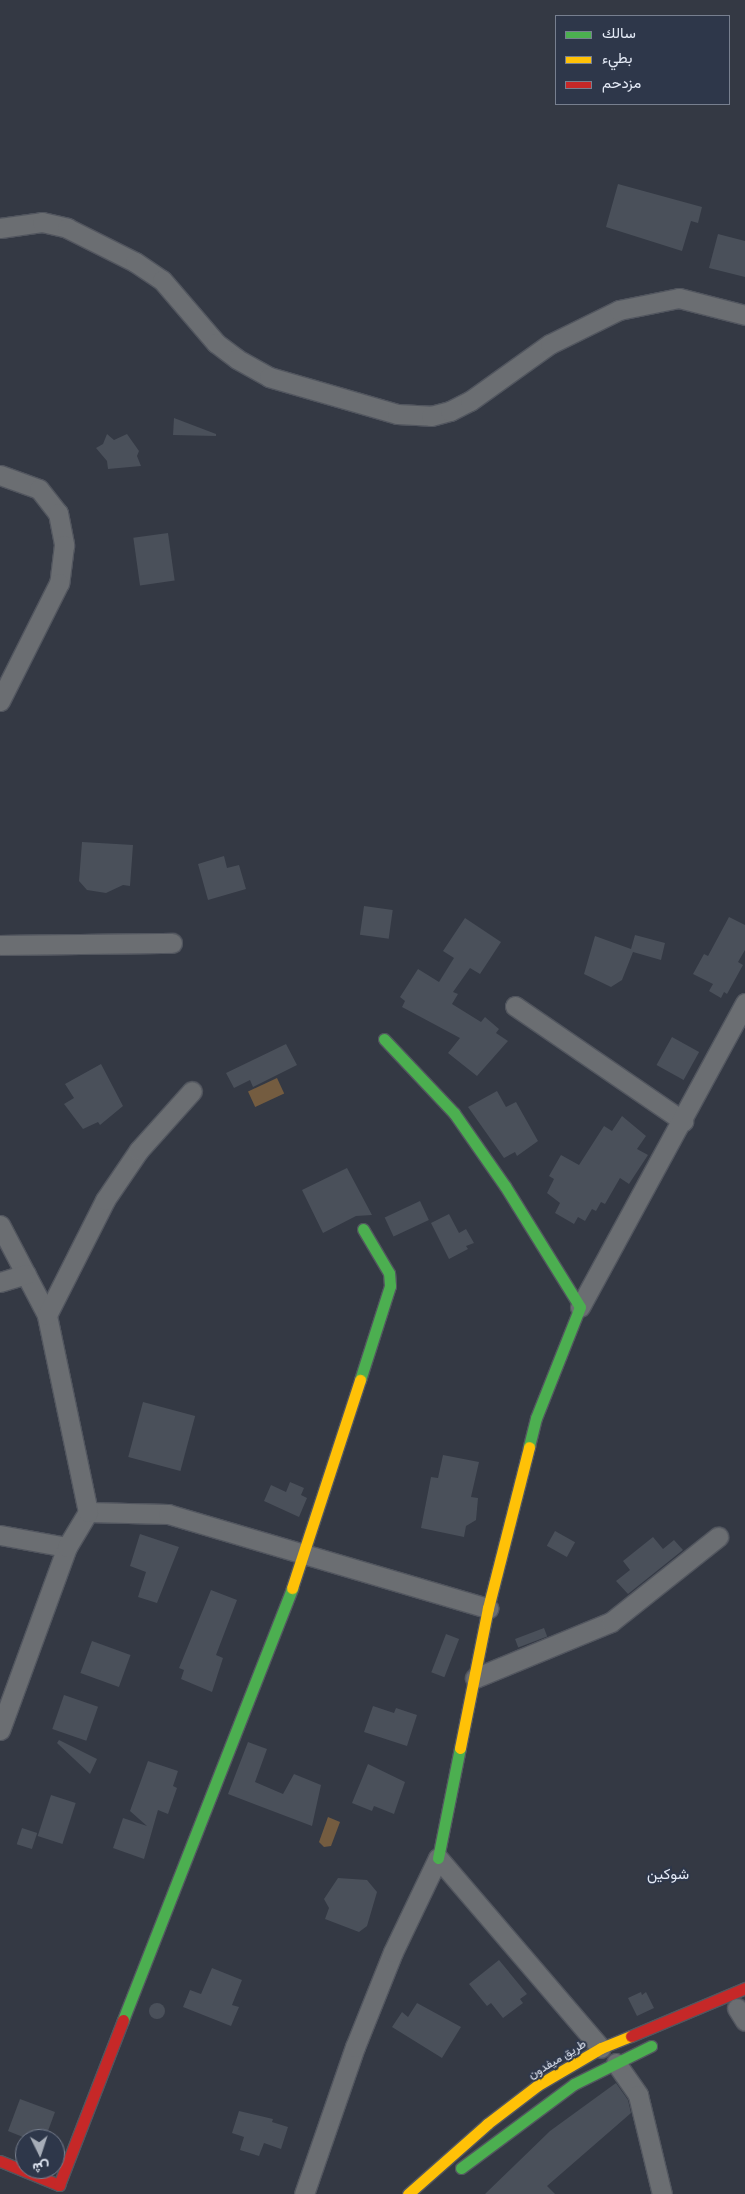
<!DOCTYPE html>
<meta charset="utf-8">
<style>
body{margin:0}
#map{position:relative;width:745px;height:2194px;overflow:hidden;background:#343944;font-family:"IBM Plex Sans",Vazirmatn,sans-serif}
div>[style]{position:absolute}
.water>*{inset:0;background:#745c40;transform-origin:0 0}
.building>*{inset:0;background:#4a505a;transform-origin:0 0}
.round{border-radius:50%}
.roads{filter:drop-shadow(1px 0 #52565f) drop-shadow(-1px 0 #52565f) drop-shadow(0 1px #52565f) drop-shadow(0 -1px #52565f)}
.street>*{height:19px;margin:-9.5px;padding:0 9.5px;transform-origin:9.5px;border-radius:9.5px;background:#6b6e72}
.fast>*{height:11px;margin:-5.5px;padding:0 5.5px;transform-origin:5.5px;border-radius:5.5px;background:#4caf50}
.slow>*{height:11px;margin:-5.5px;padding:0 5.5px;transform-origin:5.5px;border-radius:5.5px;background:#ffc107}
.jam>*{height:11px;margin:-5.5px;padding:0 5.5px;transform-origin:5.5px;border-radius:5.5px;background:#c62828}
span{translate:-50% -50%;white-space:nowrap;text-align:center;line-height:1.15;-webkit-text-stroke:4px #2e374a;paint-order:stroke}
.street-label{font-size:12px;color:#e5ebf7}
.quarter-label{font-size:15px;color:#e5ebf7}
.legend{position:absolute;left:555px;top:15px;width:175px;height:90px;box-sizing:border-box;background:#2e374a;border:1px solid #777f8f;margin:0;padding:6px 9px;list-style:none;font-size:15px;color:#e5ebf7}
.legend li{display:flex;align-items:center;gap:10px;height:25px}
.legend b{width:25px;border:1px solid #777f8f}
.north{position:absolute;left:15px;top:2129px;width:50px;height:50px;box-sizing:border-box;background:#2e374a;border:1px solid #777f8f;border-radius:50%;rotate:176deg;font-size:14px;font-weight:700;line-height:20px;text-align:center;color:#e5ebf7}
.north::after{content:'';display:block;margin:auto;width:18px;height:22px;background:#a7adb8;clip-path:polygon(50% 0,100% 100%,50% 72%,0 100%)}
</style>
<div id="map">
<div class="water">
<i style="left:277px;top:1078px;width:17px;height:32px;rotate:65deg"></i>
<i style="clip-path:polygon(328px 1817px,340px 1822px,331px 1846px,324px 1847px,319px 1842px)"></i>
</div>
<div class="building">
<i style="clip-path:polygon(618px 184px,702px 207px,698px 223px,691px 221px,682px 251px,606px 227px)"></i>
<i style="clip-path:polygon(718px 234px,745px 241px,745px 277px,709px 268px)"></i>
<i style="clip-path:polygon(174px 418px,216px 434px,216px 436px,173px 435px)"></i>
<i style="clip-path:polygon(107px 434px,114px 440px,127px 434px,139px 451px,137px 456px,141px 466px,108px 469px,107px 461px,96px 448px,103px 444px)"></i>
<i style="left:168px;top:533px;width:48px;height:35px;rotate:82deg"></i>
<i style="clip-path:polygon(82px 842px,133px 845px,130px 886px,123px 885px,106px 893px,87px 890px,79px 881px)"></i>
<i style="clip-path:polygon(224px 856px,227px 868px,239px 865px,246px 889px,208px 900px,198px 864px)"></i>
<i style="left:364px;top:906px;width:29px;height:29px;rotate:8deg"></i>
<i style="clip-path:polygon(729px 917px,745px 925px,745px 950px,738px 962px,743px 965px,727px 994px,724px 992px,721px 998px,709px 991px,713px 984px,693px 974px,704px 954px,708px 956px)"></i>
<i style="clip-path:polygon(465px 918px,501px 942px,480px 974px,470px 968px,453px 992px,458px 994px,452px 1004px,481px 1022px,485px 1017px,499px 1029px,496px 1033px,508px 1041px,477px 1076px,448px 1053px,460px 1038px,402px 1007px,405px 1001px,400px 997px,418px 969px,439px 982px,454px 958px,443px 951px)"></i>
<i style="clip-path:polygon(635px 935px,665px 943px,661px 960px,633px 952px,622px 980px,611px 987px,584px 974px,595px 936px,631px 949px)"></i>
<i style="left:672px;top:1037px;width:31px;height:32px;rotate:29deg"></i>
<i style="clip-path:polygon(286px 1044px,297px 1065px,253px 1087px,250px 1080px,234px 1088px,226px 1073px)"></i>
<i style="clip-path:polygon(101px 1064px,123px 1106px,100px 1125px,98px 1122px,83px 1129px,64px 1104px,74px 1098px,65px 1084px)"></i>
<i style="clip-path:polygon(497px 1091px,506px 1107px,516px 1102px,538px 1141px,517px 1156px,515px 1152px,504px 1158px,468px 1107px)"></i>
<i style="clip-path:polygon(622px 1116px,646px 1136px,637px 1149px,648px 1155px,629px 1184px,620px 1178px,605px 1204px,601px 1202px,596px 1211px,592px 1209px,585px 1221px,578px 1217px,574px 1224px,555px 1213px,560px 1203px,547px 1193px,554px 1179px,549px 1176px,561px 1155px,579px 1165px,604px 1126px,612px 1131px)"></i>
<i style="clip-path:polygon(347px 1168px,372px 1215px,356px 1216px,323px 1233px,302px 1190px)"></i>
<i style="left:420px;top:1201px;width:21px;height:39px;rotate:65deg"></i>
<i style="clip-path:polygon(449px 1214px,459px 1233px,466px 1229px,474px 1243px,466px 1246px,468px 1249px,449px 1259px,431px 1223px)"></i>
<i style="left:143px;top:1402px;width:54px;height:57px;rotate:15deg"></i>
<i style="clip-path:polygon(443px 1455px,479px 1462px,471px 1497px,478px 1498px,476px 1520px,466px 1526px,464px 1537px,421px 1528px,431px 1477px,438px 1478px)"></i>
<i style="clip-path:polygon(290px 1482px,304px 1488px,301px 1495px,307px 1498px,299px 1517px,264px 1501px,271px 1485px,286px 1492px)"></i>
<i style="left:555px;top:1531px;width:23px;height:17px;rotate:29deg"></i>
<i style="clip-path:polygon(140px 1534px,179px 1547px,157px 1603px,138px 1597px,146px 1572px,130px 1566px)"></i>
<i style="clip-path:polygon(653px 1537px,663px 1549px,674px 1540px,683px 1550px,628px 1594px,616px 1581px,630px 1570px,623px 1561px)"></i>
<i style="clip-path:polygon(211px 1590px,237px 1600px,216px 1655px,223px 1658px,212px 1692px,181px 1679px,184px 1670px,179px 1668px)"></i>
<i style="left:544px;top:1628px;width:9px;height:31px;rotate:69deg"></i>
<i style="left:446px;top:1634px;width:14px;height:41px;rotate:21deg"></i>
<i style="left:92px;top:1641px;width:41px;height:34px;rotate:20deg"></i>
<i style="left:64px;top:1695px;width:36px;height:36px;rotate:19deg"></i>
<i style="clip-path:polygon(373px 1706px,394px 1713px,396px 1708px,417px 1715px,407px 1746px,364px 1732px)"></i>
<i style="clip-path:polygon(59px 1740px,97px 1759px,90px 1774px,57px 1743px)"></i>
<i style="clip-path:polygon(248px 1742px,267px 1749px,255px 1782px,283px 1794px,294px 1774px,321px 1785px,312px 1826px,228px 1794px)"></i>
<i style="clip-path:polygon(148px 1761px,178px 1771px,173px 1786px,177px 1788px,168px 1814px,158px 1810px,144px 1859px,113px 1848px,123px 1818px,147px 1826px,130px 1811px)"></i>
<i style="clip-path:polygon(368px 1764px,405px 1782px,394px 1814px,374px 1806px,372px 1811px,352px 1803px)"></i>
<i style="left:51px;top:1795px;width:26px;height:43px;rotate:18deg"></i>
<i style="left:22px;top:1828px;width:16px;height:17px;rotate:18deg"></i>
<i style="clip-path:polygon(338px 1878px,367px 1880px,377px 1892px,367px 1926px,359px 1932px,325px 1919px,329px 1908px,324px 1899px)"></i>
<i style="clip-path:polygon(499px 1960px,527px 1994px,520px 1999px,523px 2003px,503px 2018px,491px 2003px,487px 2006px,469px 1984px)"></i>
<i style="clip-path:polygon(212px 1968px,242px 1980px,232px 2005px,239px 2007px,231px 2026px,183px 2007px,190px 1990px,201px 1994px)"></i>
<i style="clip-path:polygon(641px 1992px,642px 1995px,646px 1992px,654px 2008px,637px 2016px,628px 1998px)"></i>
<i class="round" style="left:149px;top:2003px;width:16px;height:16px"></i>
<i style="clip-path:polygon(417px 2003px,461px 2027px,442px 2058px,392px 2027px,402px 2012px,408px 2017px)"></i>
<i style="clip-path:polygon(616px 2083px,628px 2100px,631px 2113px,547px 2186px,555px 2194px,485px 2194px,550px 2131px)"></i>
<i style="clip-path:polygon(20px 2099px,55px 2112px,45px 2139px,28px 2139px,8px 2131px)"></i>
<i style="clip-path:polygon(239px 2111px,273px 2119px,272px 2122px,288px 2127px,281px 2149px,264px 2143px,259px 2156px,240px 2150px,244px 2137px,232px 2133px)"></i>
</div>
<div class="roads">
<div class="street">
<i style="left:0;top:228px;width:42px;rotate:-8.1deg"></i>
<i style="left:42px;top:222px;width:26px;rotate:13deg"></i>
<i style="left:67px;top:228px;width:76px;rotate:26.6deg"></i>
<i style="left:135px;top:262px;width:32px;rotate:34deg"></i>
<i style="left:162px;top:280px;width:83px;rotate:49.4deg"></i>
<i style="left:216px;top:343px;width:26px;rotate:37deg"></i>
<i style="left:237px;top:359px;width:37px;rotate:29deg"></i>
<i style="left:269px;top:377px;width:133px;rotate:16.1deg"></i>
<i style="left:397px;top:414px;width:34px;rotate:3deg"></i>
<i style="left:431px;top:416px;width:20px;rotate:-15deg"></i>
<i style="left:450px;top:411px;width:22px;rotate:-27deg"></i>
<i style="left:470px;top:401px;width:98px;rotate:-35.5deg"></i>
<i style="left:550px;top:344px;width:77px;rotate:-26.2deg"></i>
<i style="left:619px;top:310px;width:61px;rotate:-11.3deg"></i>
<i style="left:679px;top:298px;width:68px;rotate:14.4deg"></i>
<i style="left:0;top:475px;width:41px;rotate:19.7deg"></i>
<i style="left:39px;top:489px;width:31px;rotate:52deg"></i>
<i style="left:58px;top:513px;width:33px;rotate:79deg"></i>
<i style="left:64px;top:545px;width:38px;rotate:97deg"></i>
<i style="left:59px;top:583px;width:132px;rotate:116.6deg"></i>
<i style="left:0;top:945px;width:172px;rotate:-0.7deg"></i>
<i style="left:515px;top:1006px;width:204px;rotate:34.4deg"></i>
<i style="left:0;top:1225px;width:102px;rotate:62.4deg"></i>
<i style="left:0;top:1282px;width:27px;rotate:-17deg"></i>
<i style="left:580px;top:1307px;width:346px;rotate:-61.5deg"></i>
<i style="left:88px;top:1512px;width:80px;rotate:1.4deg"></i>
<i style="left:168px;top:1514px;width:334px;rotate:16.4deg"></i>
<i style="left:0;top:1535px;width:68px;rotate:10.2deg"></i>
<i style="left:475px;top:1678px;width:147px;rotate:-22.4deg"></i>
<i style="left:611px;top:1622px;width:137px;rotate:-38.5deg"></i>
<i style="left:0;top:1730px;width:195px;rotate:-69.9deg"></i>
<i style="left:67px;top:1547px;width:41px;rotate:-59deg"></i>
<i style="left:88px;top:1512px;width:201px;rotate:-101.8deg"></i>
<i style="left:47px;top:1315px;width:129px;rotate:-63.2deg"></i>
<i style="left:105px;top:1200px;width:60px;rotate:-55.8deg"></i>
<i style="left:139px;top:1150px;width:79px;rotate:-48.1deg"></i>
<i style="left:737px;top:2008px;width:15px;rotate:58deg"></i>
<i style="left:616px;top:2063px;width:39px;rotate:55deg"></i>
<i style="left:638px;top:2095px;width:102px;rotate:76.4deg"></i>
<i style="left:304px;top:2194px;width:156px;rotate:-70.9deg"></i>
<i style="left:355px;top:2047px;width:102px;rotate:-68.2deg"></i>
<i style="left:393px;top:1952px;width:104px;rotate:-64.4deg"></i>
<i style="left:438px;top:1858px;width:250px;rotate:49.4deg"></i>
</div>
<div class="fast">
<i style="left:384px;top:1039px;width:102px;rotate:46.6deg"></i>
<i style="left:454px;top:1113px;width:89px;rotate:55.1deg"></i>
<i style="left:505px;top:1186px;width:142px;rotate:58.2deg"></i>
<i style="left:580px;top:1307px;width:119px;rotate:111.6deg"></i>
<i style="left:536px;top:1418px;width:30px;rotate:104deg"></i>
<i style="left:360px;top:1380px;width:99px;rotate:-72.3deg"></i>
<i style="left:390px;top:1286px;width:13px;rotate:-94deg"></i>
<i style="left:389px;top:1273px;width:51px;rotate:-120.6deg"></i>
<i style="left:438px;top:1858px;width:112px;rotate:-78.7deg"></i>
<i style="left:123px;top:2020px;width:464px;rotate:-68.6deg"></i>
<i style="left:461px;top:2168px;width:141px;rotate:-36.6deg"></i>
<i style="left:574px;top:2084px;width:86px;rotate:-26.3deg"></i>
</div>
<div class="slow">
<i style="left:292px;top:1588px;width:219px;rotate:-71.9deg"></i>
<i style="left:460px;top:1748px;width:143px;rotate:-78.7deg"></i>
<i style="left:488px;top:1608px;width:166px;rotate:-75.7deg"></i>
<i style="left:408px;top:2194px;width:106px;rotate:-41.5deg"></i>
<i style="left:487px;top:2124px;width:64px;rotate:-37.4deg"></i>
<i style="left:538px;top:2085px;width:73px;rotate:-30.4deg"></i>
<i style="left:601px;top:2048px;width:32px;rotate:-22deg"></i>
</div>
<div class="jam">
<i style="left:631px;top:2036px;width:124px;rotate:-22.8deg"></i>
<i style="left:0;top:2161px;width:64px;rotate:22.1deg"></i>
<i style="left:59px;top:2185px;width:177px;rotate:-68.8deg"></i>
</div>
</div>
<div class="street-label">
<span style="left:557px;top:2059px;rotate:-31deg">طريق ميفدون</span>
</div>
<div class="quarter-label">
<span style="left:668px;top:1874px">شوكين</span>
</div>
<ul class="legend">
<li><b style="height:6px;background:#4caf50"></b>سالك</li>
<li><b style="height:6px;background:#ffc107"></b>بطيء</li>
<li><b style="height:6px;background:#c62828"></b>مزدحم</li>
</ul>
<div class="north">ش</div>
</div>
